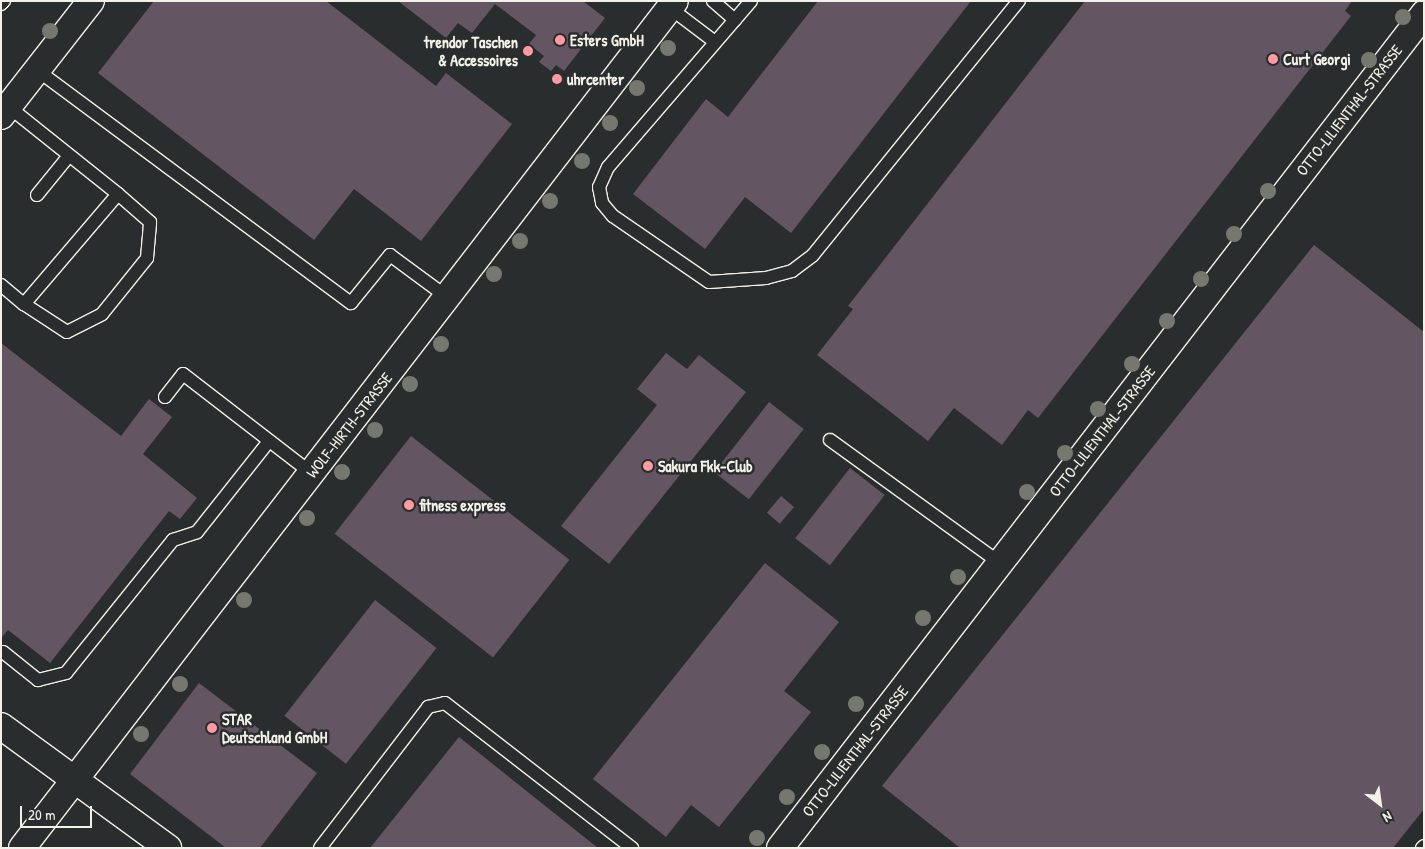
<!DOCTYPE html>
<style>
body{margin:0}
#map{position:relative;width:1425px;height:849px;overflow:hidden;background:#2a2d2e;font-family:"Patrick Hand",sans-serif}
div>[style]{position:absolute}
.building>*{inset:0;background:#635662;transform-origin:0 0}
.roads{filter:drop-shadow(1px 0 #f4f1e8) drop-shadow(-1px 0 #f4f1e8) drop-shadow(0 1px #f4f1e8) drop-shadow(0 -1px #f4f1e8)}
.lane>*{height:12px;margin:-6px;padding:0 6px;transform-origin:6px;border-radius:6px;background:#2a2d2e}
.street>*{height:26px;margin:-13px;padding:0 13px;transform-origin:13px;border-radius:13px;background:#2a2d2e}
.trees>*{width:16px;height:16px;margin:-8px;border-radius:50%;background:#76786f}
.dots>*{width:14px;height:14px;translate:-50% -50%;box-sizing:border-box;border:2px solid #2a2d2e;border-radius:50%}
span{translate:-50% -50%;white-space:nowrap;text-align:center;line-height:1.15;-webkit-text-stroke:5px #2a2d2e;paint-order:stroke}
.poi-label{font-size:16px;color:#f4f1e8;font-weight:700}
.left{translate:0 -50%;text-align:left}
.right{translate:-100% -50%;text-align:right}
.street-label{font-size:16px;color:#f4f1e8}
.frame{position:absolute;inset:0;border:2px solid #f4f1e8;pointer-events:none}
.north{position:absolute;left:1355px;top:779px;width:50px;height:50px;-webkit-text-stroke:4px #2a2d2e;paint-order:stroke;rotate:150deg;font-size:14px;font-weight:700;line-height:20px;text-align:center;color:#f4f1e8}
.north::after{content:'';display:block;margin:auto;width:18px;height:22px;background:#f4f1e8;clip-path:polygon(50% 0,100% 100%,50% 72%,0 100%)}
.scale{position:absolute;left:20px;top:806px;width:72px;height:22px;box-sizing:border-box;border:2px solid #f4f1e8;border-top:0;padding-left:6px;font-size:15px;line-height:18px;white-space:nowrap;color:#f4f1e8;-webkit-text-stroke:4px #2a2d2e;paint-order:stroke}
</style>
<div id="map">
<div class="building">
<i style="clip-path:polygon(154px 1px,326px 1px,436px 86px,446px 73px,512px 124px,421px 241px,354px 189px,314px 240px,98px 73px)"></i>
<i style="clip-path:polygon(398px 1px,583px 1px,605px 18px,564px 71px,556px 65px,551px 71px,539px 62px,544px 56px,529px 44px,536px 35px,495px 4px,472px 33px,458px 23px,446px 38px)"></i>
<i style="clip-path:polygon(818px 1px,971px 1px,791px 233px,745px 197px,705px 249px,633px 194px,706px 99px,728px 117px)"></i>
<i style="clip-path:polygon(1085px 1px,1352px 1px,1345px 11px,1351px 16px,1038px 418px,1028px 410px,1002px 445px,954px 408px,928px 441px,817px 355px,853px 309px,848px 306px)"></i>
<i style="clip-path:polygon(1314px 245px,1424px 332px,1424px 809px,1393px 848px,960px 848px,882px 786px)"></i>
<i style="clip-path:polygon(1px 343px,121px 436px,149px 399px,172px 417px,143px 454px,197px 498px,180px 519px,169px 511px,50px 663px,8px 630px,1px 638px)"></i>
<i style="clip-path:polygon(666px 353px,687px 369px,699px 355px,746px 392px,609px 564px,561px 526px,657px 405px,637px 389px)"></i>
<i style="left:769px;top:402px;width:44px;height:89px;rotate:38deg"></i>
<i style="left:411px;top:436px;width:201px;height:124px;rotate:38deg"></i>
<i style="left:850px;top:468px;width:44px;height:89px;rotate:38deg"></i>
<i style="left:781px;top:496px;width:17px;height:22px;rotate:40deg"></i>
<i style="clip-path:polygon(765px 563px,839px 622px,784px 691px,811px 712px,719px 827px,691px 805px,666px 837px,593px 779px)"></i>
<i style="left:375px;top:600px;width:78px;height:147px;rotate:38deg"></i>
<i style="clip-path:polygon(199px 683px,317px 773px,260px 848px,226px 848px,130px 774px)"></i>
<i style="clip-path:polygon(459px 737px,598px 848px,370px 848px)"></i>
</div>
<div class="roads">
<div class="lane">
<i style="left:713px;top:1px;width:29px;rotate:41deg"></i>
<i style="left:751px;top:1px;width:219px;rotate:130.7deg"></i>
<i style="left:608px;top:167px;width:22px;rotate:114deg"></i>
<i style="left:599px;top:187px;width:16px;rotate:79deg"></i>
<i style="left:602px;top:203px;width:17px;rotate:50deg"></i>
<i style="left:613px;top:216px;width:116px;rotate:34.5deg"></i>
<i style="left:709px;top:282px;width:57px;rotate:-4deg"></i>
<i style="left:766px;top:278px;width:27px;rotate:-15deg"></i>
<i style="left:792px;top:271px;width:26px;rotate:-37deg"></i>
<i style="left:813px;top:255px;width:327px;rotate:-51deg"></i>
<i style="left:1px;top:4px;width:4px;rotate:-45deg"></i>
<i style="left:670px;top:8px;width:56px;rotate:37.1deg"></i>
<i style="left:37px;top:70px;width:391px;rotate:36.6deg"></i>
<i style="left:351px;top:303px;width:62px;rotate:-50.9deg"></i>
<i style="left:390px;top:255px;width:71px;rotate:36.4deg"></i>
<i style="left:9px;top:107px;width:139px;rotate:38.6deg"></i>
<i style="left:37px;top:195px;width:49px;rotate:-50.8deg"></i>
<i style="left:1px;top:285px;width:30px;rotate:40deg"></i>
<i style="left:24px;top:304px;width:51px;rotate:33.1deg"></i>
<i style="left:67px;top:332px;width:39px;rotate:-27deg"></i>
<i style="left:102px;top:314px;width:72px;rotate:-51.2deg"></i>
<i style="left:147px;top:258px;width:36px;rotate:-85deg"></i>
<i style="left:150px;top:222px;width:43px;rotate:-138.8deg"></i>
<i style="left:118px;top:194px;width:145px;rotate:130.5deg"></i>
<i style="left:165px;top:397px;width:29px;rotate:-52deg"></i>
<i style="left:183px;top:374px;width:162px;rotate:37.7deg"></i>
<i style="left:830px;top:440px;width:210px;rotate:35.9deg"></i>
<i style="left:3px;top:652px;width:45px;rotate:38.7deg"></i>
<i style="left:38px;top:680px;width:29px;rotate:-14deg"></i>
<i style="left:66px;top:673px;width:171px;rotate:-51.2deg"></i>
<i style="left:173px;top:540px;width:25px;rotate:-18deg"></i>
<i style="left:197px;top:532px;width:116px;rotate:-51.6deg"></i>
<i style="left:320px;top:848px;width:178px;rotate:-52.5deg"></i>
<i style="left:428px;top:707px;width:17px;rotate:-13deg"></i>
<i style="left:445px;top:703px;width:237px;rotate:37.8deg"></i>
<i style="left:1422px;top:848px;width:3px;rotate:-45deg"></i>
</div>
<div class="street">
<i style="left:1px;top:116px;width:146px;rotate:-52deg"></i>
<i style="left:1px;top:726px;width:207px;rotate:36.1deg"></i>
<i style="left:22px;top:848px;width:1069px;rotate:-52.37deg"></i>
<i style="left:780px;top:848px;width:1054px;rotate:-52.33deg"></i>
</div>
</div>
<div class="trees">
<i style="left:1403px;top:17px"></i>
<i style="left:50px;top:31px"></i>
<i style="left:668px;top:48px"></i>
<i style="left:1369px;top:60px"></i>
<i style="left:637px;top:88px"></i>
<i style="left:610px;top:123px"></i>
<i style="left:582px;top:161px"></i>
<i style="left:1268px;top:191px"></i>
<i style="left:550px;top:201px"></i>
<i style="left:1234px;top:234px"></i>
<i style="left:520px;top:241px"></i>
<i style="left:494px;top:274px"></i>
<i style="left:1201px;top:279px"></i>
<i style="left:1167px;top:321px"></i>
<i style="left:441px;top:344px"></i>
<i style="left:1132px;top:364px"></i>
<i style="left:410px;top:384px"></i>
<i style="left:1098px;top:409px"></i>
<i style="left:375px;top:430px"></i>
<i style="left:1065px;top:453px"></i>
<i style="left:342px;top:472px"></i>
<i style="left:1027px;top:492px"></i>
<i style="left:307px;top:518px"></i>
<i style="left:958px;top:577px"></i>
<i style="left:244px;top:600px"></i>
<i style="left:923px;top:618px"></i>
<i style="left:180px;top:684px"></i>
<i style="left:856px;top:704px"></i>
<i style="left:141px;top:734px"></i>
<i style="left:822px;top:752px"></i>
<i style="left:787px;top:797px"></i>
<i style="left:757px;top:838px"></i>
</div>
<div class="dots">
<i style="left:560px;top:40px;background:#ff9aa2"></i>
<i style="left:528px;top:51px;background:#ff9aa2"></i>
<i style="left:1273px;top:59px;background:#ff9aa2"></i>
<i style="left:557px;top:79px;background:#ff9aa2"></i>
<i style="left:648px;top:466px;background:#ff9aa2"></i>
<i style="left:409px;top:505px;background:#ff9aa2"></i>
<i style="left:212px;top:728px;background:#ff9aa2"></i>
</div>
<div class="poi-label">
<span class="left" style="left:570px;top:40px">Esters GmbH</span>
<span class="right" style="left:518px;top:51px">trendor Taschen<br>&amp; Accessoires</span>
<span class="left" style="left:1283px;top:59px">Curt Georgi</span>
<span class="left" style="left:567px;top:79px">uhrcenter</span>
<span class="left" style="left:658px;top:466px">Sakura Fkk-Club</span>
<span class="left" style="left:419px;top:505px">fitness express</span>
<span class="left" style="left:222px;top:728px">STAR<br>Deutschland GmbH</span>
</div>
<div class="street-label">
<span style="left:1349px;top:110px;rotate:-52deg">OTTO-LILIENTHAL-STRASSE</span>
<span style="left:349px;top:425px;rotate:-52deg">WOLF-HIRTH-STRASSE</span>
<span style="left:1102px;top:431px;rotate:-52deg">OTTO-LILIENTHAL-STRASSE</span>
<span style="left:855px;top:751px;rotate:-52deg">OTTO-LILIENTHAL-STRASSE</span>
</div>
<div class="frame"></div>
<div class="north">N</div>
<div class="scale">20 m</div>
</div>
